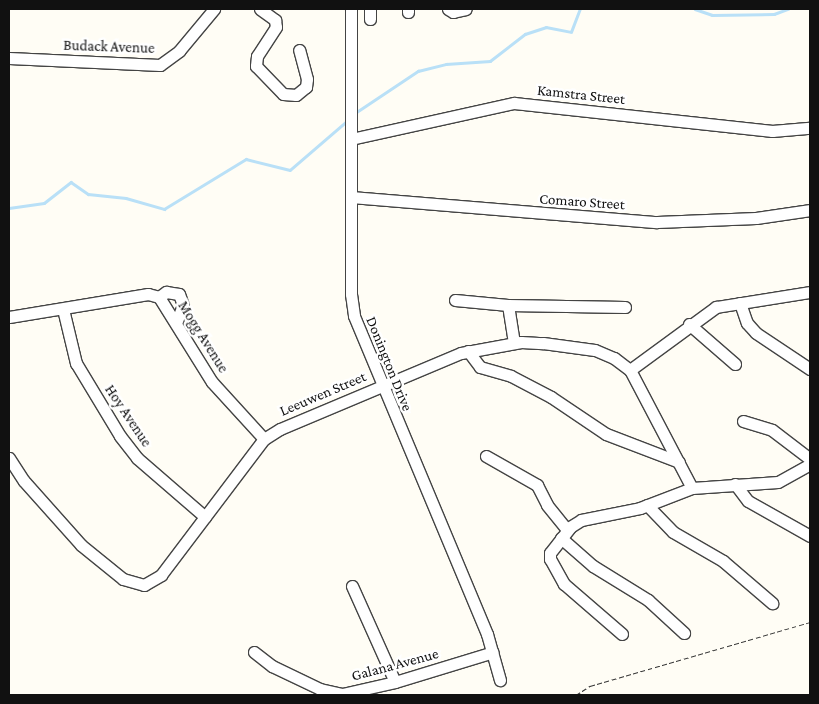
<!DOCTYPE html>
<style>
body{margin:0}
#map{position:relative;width:819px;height:704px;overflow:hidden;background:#fffdf5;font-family:"Crimson Pro",serif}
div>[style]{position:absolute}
.stream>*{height:2.5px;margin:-1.25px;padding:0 1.25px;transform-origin:1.25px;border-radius:1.25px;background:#b9e0f7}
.path>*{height:1px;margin-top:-0.5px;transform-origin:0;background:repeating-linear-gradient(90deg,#333 0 5px,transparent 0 7.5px)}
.roads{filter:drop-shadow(1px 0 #444) drop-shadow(-1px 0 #444) drop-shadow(0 1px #444) drop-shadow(0 -1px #444)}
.minor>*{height:11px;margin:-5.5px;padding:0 5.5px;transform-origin:5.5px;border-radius:5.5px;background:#fff}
span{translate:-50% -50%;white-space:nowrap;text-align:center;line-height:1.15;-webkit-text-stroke:5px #fff;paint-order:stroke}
.street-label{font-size:15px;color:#111}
.frame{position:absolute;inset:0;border:10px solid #111;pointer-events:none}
</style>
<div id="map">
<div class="stream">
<i style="left:695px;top:9px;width:18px;rotate:19deg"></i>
<i style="left:712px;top:15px;width:62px;rotate:-0.9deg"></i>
<i style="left:774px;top:14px;width:15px;rotate:-20deg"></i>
<i style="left:355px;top:113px;width:76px;rotate:-33.7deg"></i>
<i style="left:418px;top:71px;width:29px;rotate:-14deg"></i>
<i style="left:446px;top:64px;width:44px;rotate:-3.9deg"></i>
<i style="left:490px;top:61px;width:44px;rotate:-37.6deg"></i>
<i style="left:525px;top:34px;width:22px;rotate:-18deg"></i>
<i style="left:546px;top:27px;width:25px;rotate:11deg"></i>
<i style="left:571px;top:32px;width:25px;rotate:-69deg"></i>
<i style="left:9px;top:208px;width:35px;rotate:-8deg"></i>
<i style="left:44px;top:203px;width:34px;rotate:-38deg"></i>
<i style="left:71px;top:182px;width:21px;rotate:35deg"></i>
<i style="left:88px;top:194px;width:38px;rotate:6deg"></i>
<i style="left:126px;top:198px;width:40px;rotate:16deg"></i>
<i style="left:164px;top:209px;width:96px;rotate:-31.4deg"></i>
<i style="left:246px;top:159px;width:45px;rotate:14deg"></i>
<i style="left:290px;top:170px;width:77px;rotate:-40.8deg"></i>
</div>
<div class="path">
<i style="left:576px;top:695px;width:17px;rotate:-33deg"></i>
<i style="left:590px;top:686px;width:229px;rotate:-16.2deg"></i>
</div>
<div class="roads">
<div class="minor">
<i style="left:260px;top:9px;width:19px;rotate:36deg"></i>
<i style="left:275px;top:20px;width:7px;rotate:82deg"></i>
<i style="left:276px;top:27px;width:35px;rotate:123deg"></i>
<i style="left:257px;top:56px;width:10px;rotate:96deg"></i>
<i style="left:256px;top:66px;width:39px;rotate:46deg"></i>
<i style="left:283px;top:94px;width:13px;rotate:4deg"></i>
<i style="left:296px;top:95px;width:13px;rotate:-39deg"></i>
<i style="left:306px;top:87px;width:8px;rotate:-83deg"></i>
<i style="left:307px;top:79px;width:30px;rotate:-105deg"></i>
<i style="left:351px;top:9px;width:285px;rotate:90deg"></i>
<i style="left:351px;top:294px;width:22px;rotate:82deg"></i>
<i style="left:354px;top:316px;width:345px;rotate:67.3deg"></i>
<i style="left:487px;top:634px;width:48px;rotate:74.2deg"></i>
<i style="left:448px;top:9px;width:6px;rotate:31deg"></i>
<i style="left:453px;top:12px;width:13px;rotate:-13deg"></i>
<i style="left:408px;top:12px;width:3px;rotate:-90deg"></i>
<i style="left:370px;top:19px;width:10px;rotate:-90deg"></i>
<i style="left:9px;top:58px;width:151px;rotate:2.7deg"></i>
<i style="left:160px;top:65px;width:24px;rotate:-36deg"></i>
<i style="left:179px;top:51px;width:55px;rotate:-50.2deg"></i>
<i style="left:351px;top:139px;width:167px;rotate:-12.5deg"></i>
<i style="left:514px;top:103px;width:260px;rotate:6.2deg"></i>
<i style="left:772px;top:131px;width:38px;rotate:-5deg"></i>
<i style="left:351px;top:197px;width:307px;rotate:4.7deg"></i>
<i style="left:657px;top:222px;width:99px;rotate:-2.3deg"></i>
<i style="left:756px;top:218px;width:55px;rotate:-8.4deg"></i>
<i style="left:159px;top:297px;width:9px;rotate:-36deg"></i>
<i style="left:166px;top:292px;width:13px;rotate:9deg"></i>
<i style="left:179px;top:294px;width:12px;rotate:70deg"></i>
<i style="left:183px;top:305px;width:19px;rotate:111deg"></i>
<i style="left:455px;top:300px;width:53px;rotate:5.4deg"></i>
<i style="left:740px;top:303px;width:21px;rotate:71deg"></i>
<i style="left:747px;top:323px;width:13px;rotate:48deg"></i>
<i style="left:756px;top:333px;width:65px;rotate:33.7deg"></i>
<i style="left:63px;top:309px;width:56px;rotate:76.5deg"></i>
<i style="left:76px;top:363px;width:85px;rotate:58.9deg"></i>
<i style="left:120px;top:436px;width:28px;rotate:52deg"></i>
<i style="left:137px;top:458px;width:90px;rotate:40.9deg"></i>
<i style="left:9px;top:317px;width:141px;rotate:-9.4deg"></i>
<i style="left:148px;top:294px;width:11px;rotate:15deg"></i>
<i style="left:159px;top:297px;width:100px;rotate:58.1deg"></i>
<i style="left:212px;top:382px;width:77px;rotate:47.6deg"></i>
<i style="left:689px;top:324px;width:61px;rotate:41deg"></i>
<i style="left:514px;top:343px;width:38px;rotate:-99deg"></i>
<i style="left:508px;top:305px;width:117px;rotate:1deg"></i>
<i style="left:468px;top:351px;width:20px;rotate:53deg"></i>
<i style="left:480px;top:367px;width:32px;rotate:16deg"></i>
<i style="left:511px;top:376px;width:45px;rotate:27.7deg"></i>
<i style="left:551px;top:397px;width:66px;rotate:33.9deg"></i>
<i style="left:606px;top:434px;width:78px;rotate:21deg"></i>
<i style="left:630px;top:370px;width:107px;rotate:-36.2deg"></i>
<i style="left:716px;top:307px;width:95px;rotate:-9.1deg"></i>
<i style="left:743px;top:421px;width:30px;rotate:17deg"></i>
<i style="left:772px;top:430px;width:48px;rotate:37.3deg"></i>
<i style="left:486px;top:456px;width:59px;rotate:29.6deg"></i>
<i style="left:537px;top:485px;width:22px;rotate:63deg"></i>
<i style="left:547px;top:505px;width:32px;rotate:51deg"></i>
<i style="left:9px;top:458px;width:27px;rotate:57deg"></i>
<i style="left:24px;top:481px;width:86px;rotate:48.3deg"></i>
<i style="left:81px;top:545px;width:54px;rotate:39deg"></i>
<i style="left:123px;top:579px;width:22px;rotate:16deg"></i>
<i style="left:144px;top:585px;width:20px;rotate:-30deg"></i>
<i style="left:161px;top:575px;width:171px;rotate:-52.9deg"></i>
<i style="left:264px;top:439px;width:19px;rotate:-32deg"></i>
<i style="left:280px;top:429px;width:196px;rotate:-22.8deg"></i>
<i style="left:461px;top:353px;width:61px;rotate:-10.4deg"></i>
<i style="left:521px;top:342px;width:22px;rotate:3deg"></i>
<i style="left:543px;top:343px;width:52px;rotate:7.7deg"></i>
<i style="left:595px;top:350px;width:21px;rotate:23deg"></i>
<i style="left:614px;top:358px;width:20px;rotate:37deg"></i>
<i style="left:630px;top:370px;width:133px;rotate:62.3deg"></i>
<i style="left:735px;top:484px;width:21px;rotate:53deg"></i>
<i style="left:748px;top:501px;width:71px;rotate:29.4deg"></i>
<i style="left:647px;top:505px;width:37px;rotate:46deg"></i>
<i style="left:673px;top:532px;width:58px;rotate:30.1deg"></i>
<i style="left:723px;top:561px;width:65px;rotate:40.6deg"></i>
<i style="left:561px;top:538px;width:43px;rotate:41.2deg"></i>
<i style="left:593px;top:566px;width:65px;rotate:31.7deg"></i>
<i style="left:648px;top:600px;width:49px;rotate:42.5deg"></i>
<i style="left:352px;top:586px;width:105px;rotate:65.9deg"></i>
<i style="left:622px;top:634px;width:77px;rotate:-139.2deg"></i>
<i style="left:564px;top:584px;width:29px;rotate:-119deg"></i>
<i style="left:550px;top:559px;width:6px;rotate:-90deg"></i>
<i style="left:550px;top:553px;width:33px;rotate:-52deg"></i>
<i style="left:570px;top:527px;width:13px;rotate:-32deg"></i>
<i style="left:581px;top:520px;width:60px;rotate:-11.5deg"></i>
<i style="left:640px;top:508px;width:56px;rotate:-21deg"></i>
<i style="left:692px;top:488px;width:86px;rotate:-4deg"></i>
<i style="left:778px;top:482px;width:37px;rotate:-29deg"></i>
<i style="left:254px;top:652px;width:23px;rotate:38deg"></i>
<i style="left:272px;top:666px;width:53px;rotate:25.6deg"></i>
<i style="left:320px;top:689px;width:23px;rotate:13deg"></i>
<i style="left:342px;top:694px;width:54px;rotate:-12.8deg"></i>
<i style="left:395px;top:682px;width:102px;rotate:-17deg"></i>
</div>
</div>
<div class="street-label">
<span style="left:109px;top:47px;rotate:2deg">Budack Avenue</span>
<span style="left:581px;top:95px;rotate:6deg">Kamstra Street</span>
<span style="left:582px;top:202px;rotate:4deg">Comaro Street</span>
<span style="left:203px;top:337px;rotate:58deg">Mogg Avenue</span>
<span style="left:389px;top:364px;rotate:68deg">Donington Drive</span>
<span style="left:323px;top:394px;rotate:-23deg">Leeuwen Street</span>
<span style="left:128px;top:416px;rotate:56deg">Hoy Avenue</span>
<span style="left:395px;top:665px;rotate:-15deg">Galana Avenue</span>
</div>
<div class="frame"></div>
</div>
